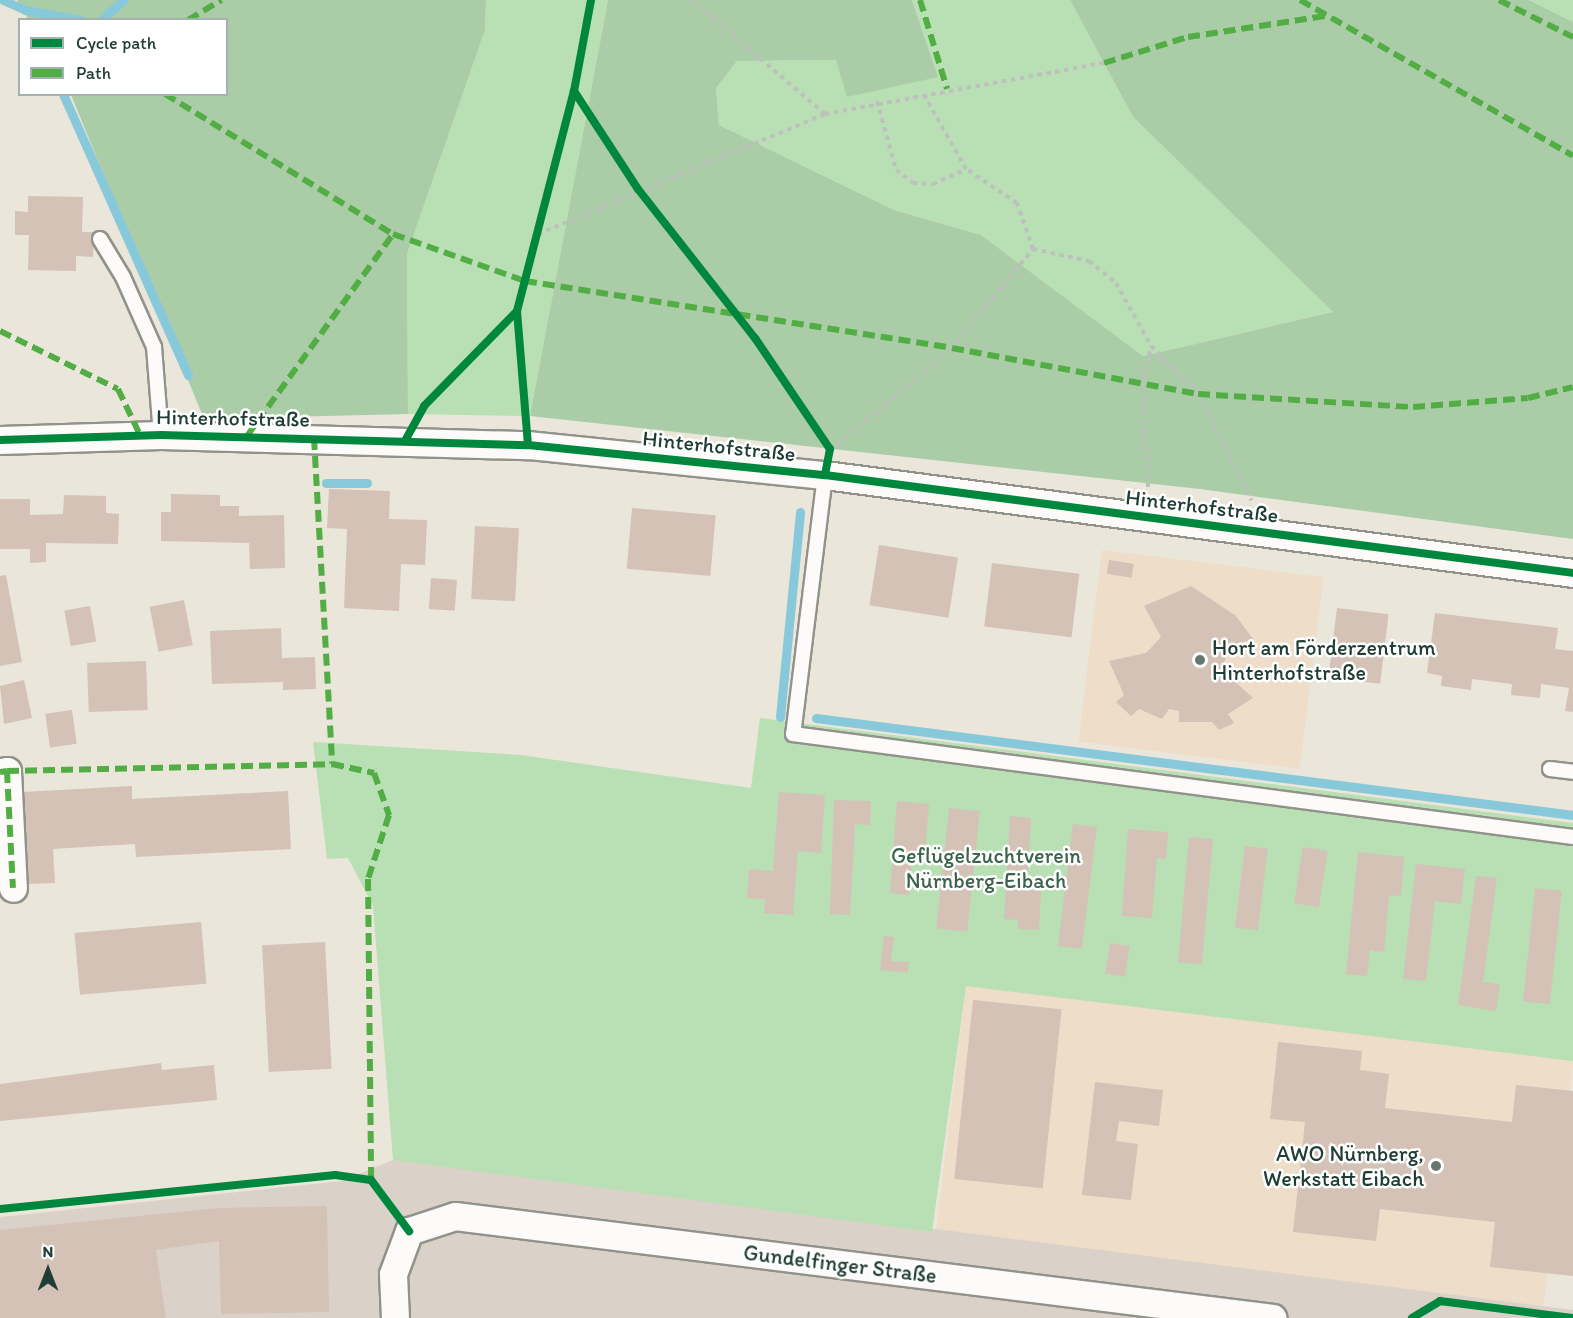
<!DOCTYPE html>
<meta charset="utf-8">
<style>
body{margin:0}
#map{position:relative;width:1573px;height:1318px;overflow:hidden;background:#ebe6da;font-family:Itim,sans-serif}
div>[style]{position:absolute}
.built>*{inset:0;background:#edddc9;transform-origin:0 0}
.industrial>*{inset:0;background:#dad2c8}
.green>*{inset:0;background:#b9dfb4}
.forest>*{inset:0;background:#aacda7}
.stream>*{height:9px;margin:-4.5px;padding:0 4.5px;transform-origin:4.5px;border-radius:4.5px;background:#87c9da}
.building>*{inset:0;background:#d4c2b7;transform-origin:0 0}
.path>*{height:4px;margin-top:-2px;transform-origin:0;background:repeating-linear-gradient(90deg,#bdc0bc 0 4.5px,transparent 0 9px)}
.roads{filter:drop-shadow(2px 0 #91938b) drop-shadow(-2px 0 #91938b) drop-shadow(0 2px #91938b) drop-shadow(0 -2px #91938b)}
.lane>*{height:14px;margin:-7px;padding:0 7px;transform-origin:7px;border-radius:7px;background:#fcfbf9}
.street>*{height:27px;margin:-13.5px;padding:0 13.5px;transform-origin:13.5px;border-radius:13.5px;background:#fcfbf9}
.quiet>*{height:6px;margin-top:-3px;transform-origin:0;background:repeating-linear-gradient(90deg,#52ad45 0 12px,transparent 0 18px)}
.cycleway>*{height:8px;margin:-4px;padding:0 4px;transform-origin:4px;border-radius:4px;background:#00873e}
.dots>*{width:16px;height:16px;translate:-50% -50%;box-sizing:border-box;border:3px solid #fff;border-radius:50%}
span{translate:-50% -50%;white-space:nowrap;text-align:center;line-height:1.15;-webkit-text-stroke:5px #fff;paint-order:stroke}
.street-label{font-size:22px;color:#1f3d34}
.poi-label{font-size:22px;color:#1f3d34}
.left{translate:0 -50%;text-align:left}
.right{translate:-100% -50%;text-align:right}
.park-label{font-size:22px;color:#3b644c}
.legend{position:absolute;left:18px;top:18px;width:210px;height:78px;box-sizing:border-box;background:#fff;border:2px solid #a5b1ae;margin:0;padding:8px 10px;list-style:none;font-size:18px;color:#1f3d34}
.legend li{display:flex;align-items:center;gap:12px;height:30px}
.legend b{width:30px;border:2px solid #a5b1ae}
.north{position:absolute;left:18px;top:1240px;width:60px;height:60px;-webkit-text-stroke:4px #fff;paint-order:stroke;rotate:0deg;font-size:16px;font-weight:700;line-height:24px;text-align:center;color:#1f3d34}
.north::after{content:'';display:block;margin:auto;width:21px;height:27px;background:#1f3d34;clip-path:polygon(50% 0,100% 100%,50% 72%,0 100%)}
</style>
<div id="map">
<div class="built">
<i style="left:1102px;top:550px;width:223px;height:193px;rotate:7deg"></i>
<i style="left:966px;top:986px;width:612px;height:248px;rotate:7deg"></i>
</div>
<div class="industrial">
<i style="clip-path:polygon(393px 1160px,1573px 1310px,1573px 1318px,0 1318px,0 1217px,342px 1181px)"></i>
</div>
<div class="green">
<i style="clip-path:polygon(486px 0,608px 0,530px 416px,408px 414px,407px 254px,485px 30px)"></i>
<i style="clip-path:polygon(912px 0,1070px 0,1133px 117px,1333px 312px,1143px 356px,981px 235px,894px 210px,719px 125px,716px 88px,737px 61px,836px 60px,938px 77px)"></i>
<i style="clip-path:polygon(1529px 0,1573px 0,1573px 22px)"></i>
<i style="clip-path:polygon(760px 718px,1573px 823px,1573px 1061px,966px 986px,932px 1232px,393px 1160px,373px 906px,348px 858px,327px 859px,313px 742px,521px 755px,751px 788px)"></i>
</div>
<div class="forest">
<i style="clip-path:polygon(17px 0,486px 0,485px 30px,407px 254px,408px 414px,204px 419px,71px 95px,226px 94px,226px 20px,28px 19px)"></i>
<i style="clip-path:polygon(608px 0,912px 0,938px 77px,847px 97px,836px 60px,737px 61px,716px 88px,719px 125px,894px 210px,981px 235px,1143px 356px,1333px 312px,1133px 117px,1070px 0,1529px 0,1573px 22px,1573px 539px,1200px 489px,530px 416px)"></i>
</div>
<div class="stream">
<i style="left:3px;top:0;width:24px;rotate:24deg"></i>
<i style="left:25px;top:10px;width:57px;rotate:10.1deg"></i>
<i style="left:101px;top:20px;width:30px;rotate:-42deg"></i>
<i style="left:63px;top:94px;width:308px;rotate:66deg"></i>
<i style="left:326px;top:483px;width:41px"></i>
<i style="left:780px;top:717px;width:206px;rotate:-84.4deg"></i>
<i style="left:816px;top:718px;width:763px;rotate:7.3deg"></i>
</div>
<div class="building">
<i style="clip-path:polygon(28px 196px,83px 197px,82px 232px,94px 232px,93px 257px,76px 256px,76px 271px,28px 270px,29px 235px,15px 235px,15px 211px,28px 212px)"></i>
<i style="clip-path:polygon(329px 489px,390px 491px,389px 519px,427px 520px,425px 565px,401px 564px,399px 611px,344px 608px,347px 529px,327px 528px)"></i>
<i style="clip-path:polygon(171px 494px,220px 495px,220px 506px,239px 506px,239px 516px,284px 515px,285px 568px,250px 569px,249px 543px,161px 541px,161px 512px,171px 512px)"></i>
<i style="clip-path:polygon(64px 495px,106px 496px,106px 513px,119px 514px,118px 544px,46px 543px,46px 562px,30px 563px,30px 549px,0 549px,0 499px,30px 499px,30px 515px,63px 514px)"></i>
<i style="left:632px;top:508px;width:84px;height:61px;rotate:5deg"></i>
<i style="left:475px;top:526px;width:44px;height:73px;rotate:3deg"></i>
<i style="left:879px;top:545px;width:80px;height:61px;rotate:9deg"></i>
<i style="left:1109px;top:560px;width:25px;height:14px;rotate:9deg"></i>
<i style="left:992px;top:563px;width:88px;height:64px;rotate:7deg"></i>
<i style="clip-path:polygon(6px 575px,22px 662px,0 666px,0 576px)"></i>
<i style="left:431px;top:578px;width:26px;height:31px;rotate:4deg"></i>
<i style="clip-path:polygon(1191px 586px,1236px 616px,1253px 639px,1229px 646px,1222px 670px,1253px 698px,1228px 714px,1234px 723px,1219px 730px,1212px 722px,1179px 722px,1179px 711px,1169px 709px,1162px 719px,1139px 709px,1131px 716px,1116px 702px,1124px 695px,1109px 661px,1146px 653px,1161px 637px,1144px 606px)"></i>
<i style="left:184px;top:600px;width:46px;height:35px;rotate:79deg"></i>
<i style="left:90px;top:606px;width:36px;height:26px;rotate:80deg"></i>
<i style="left:1337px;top:608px;width:52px;height:70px;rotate:7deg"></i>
<i style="clip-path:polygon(1435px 613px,1558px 628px,1555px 649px,1573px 651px,1573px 712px,1565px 711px,1569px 688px,1541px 684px,1540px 698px,1511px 695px,1512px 684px,1472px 679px,1471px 690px,1441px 686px,1442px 676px,1427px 673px)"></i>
<i style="clip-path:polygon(281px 628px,282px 658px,315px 657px,316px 689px,283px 690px,283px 682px,212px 684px,210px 631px)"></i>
<i style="left:146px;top:661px;width:49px;height:59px;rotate:88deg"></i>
<i style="clip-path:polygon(24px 680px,32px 718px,4px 724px,0 686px)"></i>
<i style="left:72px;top:710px;width:34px;height:27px;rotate:82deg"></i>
<i style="clip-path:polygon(132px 786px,132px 799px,288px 791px,291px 849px,136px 857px,135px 844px,53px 849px,55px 883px,28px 884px,23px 792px)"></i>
<i style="clip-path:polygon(779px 792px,825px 795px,821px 853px,798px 851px,793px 915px,764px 913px,765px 899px,747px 898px,749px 869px,773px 871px)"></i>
<i style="clip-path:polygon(834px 800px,871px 801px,870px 825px,855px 824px,850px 915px,830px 914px)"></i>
<i style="clip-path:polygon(897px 801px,929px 804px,925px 851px,913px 851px,909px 895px,890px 893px)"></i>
<i style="left:949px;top:808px;width:31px;height:121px;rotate:6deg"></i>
<i style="clip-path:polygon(1010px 816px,1031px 818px,1027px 890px,1041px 891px,1039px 930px,1018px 929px,1018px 920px,1004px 919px)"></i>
<i style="left:1073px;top:824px;width:24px;height:123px;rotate:7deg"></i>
<i style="clip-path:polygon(1128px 829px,1168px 832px,1166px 859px,1157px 858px,1152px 918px,1122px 916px)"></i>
<i style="left:1189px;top:837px;width:24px;height:126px;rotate:5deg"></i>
<i style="left:1245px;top:846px;width:23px;height:82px;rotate:7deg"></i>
<i style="left:1303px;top:847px;width:25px;height:57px;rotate:9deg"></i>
<i style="clip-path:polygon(1358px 852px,1404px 857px,1401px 896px,1389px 895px,1384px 952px,1370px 950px,1367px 976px,1346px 974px)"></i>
<i style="clip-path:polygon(1416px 864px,1465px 869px,1461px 904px,1435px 901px,1426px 981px,1403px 979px)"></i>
<i style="clip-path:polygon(1476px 876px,1497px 878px,1483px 982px,1500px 985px,1496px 1011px,1458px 1005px)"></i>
<i style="left:1535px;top:888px;width:27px;height:114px;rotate:6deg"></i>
<i style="left:201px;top:922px;width:62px;height:127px;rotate:85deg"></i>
<i style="clip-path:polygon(884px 936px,894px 937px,891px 961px,909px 962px,908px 973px,880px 970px)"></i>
<i style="left:325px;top:942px;width:127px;height:63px;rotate:87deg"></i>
<i style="left:1110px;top:943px;width:20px;height:31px;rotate:9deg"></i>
<i style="left:973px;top:1000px;width:89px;height:180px;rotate:6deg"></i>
<i style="clip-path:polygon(1278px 1042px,1362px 1051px,1360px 1070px,1389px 1074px,1385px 1108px,1512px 1122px,1516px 1085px,1573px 1091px,1573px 1276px,1490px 1267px,1495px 1222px,1380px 1209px,1376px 1241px,1293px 1232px,1305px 1122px,1270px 1119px)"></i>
<i style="clip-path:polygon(161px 1063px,162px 1070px,214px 1065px,217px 1100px,0 1121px,0 1084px)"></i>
<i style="clip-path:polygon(1095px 1082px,1163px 1090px,1159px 1126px,1119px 1121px,1116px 1141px,1138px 1144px,1131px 1200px,1082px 1195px)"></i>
<i style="clip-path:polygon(327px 1206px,329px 1312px,221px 1314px,219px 1241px,156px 1250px,166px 1318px,0 1318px,0 1230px,218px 1208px)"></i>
</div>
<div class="path">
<i style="left:877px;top:101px;width:72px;rotate:74.6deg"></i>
<i style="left:896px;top:170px;width:21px;rotate:37deg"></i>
<i style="left:913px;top:183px;width:20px;rotate:3deg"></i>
<i style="left:933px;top:184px;width:36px;rotate:-24deg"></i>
<i style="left:825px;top:114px;width:284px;rotate:-10.4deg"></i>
<i style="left:538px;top:234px;width:311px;rotate:-22.7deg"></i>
<i style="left:825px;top:114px;width:175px;rotate:-139.4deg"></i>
<i style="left:1033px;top:249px;width:57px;rotate:12.1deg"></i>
<i style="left:1089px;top:261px;width:35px;rotate:39deg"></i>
<i style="left:1116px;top:283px;width:72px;rotate:60.9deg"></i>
<i style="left:1151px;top:346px;width:67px;rotate:45.6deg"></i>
<i style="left:1198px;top:394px;width:119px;rotate:63.4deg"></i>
<i style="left:837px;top:445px;width:150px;rotate:-40.1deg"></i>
<i style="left:952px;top:348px;width:128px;rotate:-50.7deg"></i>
<i style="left:1033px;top:249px;width:49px;rotate:-109.2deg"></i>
<i style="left:1017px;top:203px;width:61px;rotate:-146.3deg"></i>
<i style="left:966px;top:169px;width:87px;rotate:-119.5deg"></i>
<i style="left:1148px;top:487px;width:105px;rotate:-92.7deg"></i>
<i style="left:1143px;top:382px;width:37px;rotate:-77deg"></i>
</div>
<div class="roads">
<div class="lane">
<i style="left:100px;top:239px;width:44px;rotate:58.8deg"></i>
<i style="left:123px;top:277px;width:77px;rotate:66.1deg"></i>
<i style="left:154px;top:347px;width:88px;rotate:85.5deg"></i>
<i style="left:825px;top:475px;width:261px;rotate:97deg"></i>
<i style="left:793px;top:734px;width:787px;rotate:7.52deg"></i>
<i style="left:1550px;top:769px;width:23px;rotate:7deg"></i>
</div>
<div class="street">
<i style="left:0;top:440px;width:161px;rotate:-1.8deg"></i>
<i style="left:161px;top:435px;width:367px;rotate:1.6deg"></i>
<i style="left:528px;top:445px;width:299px;rotate:5.8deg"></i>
<i style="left:825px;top:475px;width:754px;rotate:7.46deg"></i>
<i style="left:0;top:772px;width:7px;rotate:-8deg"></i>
<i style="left:7px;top:771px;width:117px;rotate:87.1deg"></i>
<i style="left:395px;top:1318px;width:44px;rotate:-92.6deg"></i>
<i style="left:393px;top:1274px;width:46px;rotate:-69.6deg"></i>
<i style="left:409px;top:1231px;width:48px;rotate:-18.1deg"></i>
<i style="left:455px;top:1216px;width:824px;rotate:7.11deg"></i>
</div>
</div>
<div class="quiet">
<i style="left:920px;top:0;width:93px;rotate:73.1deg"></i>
<i style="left:1300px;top:0;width:314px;rotate:29.7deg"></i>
<i style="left:1499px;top:0;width:83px;rotate:26.6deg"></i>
<i style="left:188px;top:20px;width:39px;rotate:-31deg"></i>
<i style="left:1104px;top:63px;width:88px;rotate:-17.2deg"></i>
<i style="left:1188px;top:37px;width:140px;rotate:-8.7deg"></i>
<i style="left:165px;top:94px;width:268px;rotate:31.6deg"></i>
<i style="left:393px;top:234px;width:140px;rotate:19.6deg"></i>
<i style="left:525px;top:281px;width:432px;rotate:8.9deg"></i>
<i style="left:952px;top:348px;width:250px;rotate:10.6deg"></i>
<i style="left:1198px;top:394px;width:215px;rotate:3.5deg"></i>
<i style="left:1413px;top:407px;width:115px;rotate:-4.5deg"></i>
<i style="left:1528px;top:398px;width:46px;rotate:-13.7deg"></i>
<i style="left:0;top:331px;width:131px;rotate:26.2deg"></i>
<i style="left:118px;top:389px;width:51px;rotate:64.4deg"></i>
<i style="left:247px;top:436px;width:249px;rotate:-54.1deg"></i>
<i style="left:314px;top:438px;width:326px;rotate:86.8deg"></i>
<i style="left:7px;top:771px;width:325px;rotate:-1.2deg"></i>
<i style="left:332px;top:764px;width:43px;rotate:12.1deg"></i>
<i style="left:374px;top:773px;width:45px;rotate:70.3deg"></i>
<i style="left:389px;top:815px;width:67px;rotate:108.2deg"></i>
<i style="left:368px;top:879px;width:301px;rotate:89.4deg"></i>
<i style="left:0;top:772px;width:7px;rotate:-8deg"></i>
<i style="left:7px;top:771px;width:117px;rotate:87.1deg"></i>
</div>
<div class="cycleway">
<i style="left:574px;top:91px;width:117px;rotate:56.9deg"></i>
<i style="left:638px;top:189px;width:189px;rotate:51.9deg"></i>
<i style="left:755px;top:338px;width:134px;rotate:56deg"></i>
<i style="left:830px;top:449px;width:26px;rotate:101deg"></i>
<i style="left:406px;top:439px;width:38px;rotate:-61deg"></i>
<i style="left:424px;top:406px;width:133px;rotate:-45.6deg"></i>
<i style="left:0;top:440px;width:161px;rotate:-1.8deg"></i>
<i style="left:161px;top:435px;width:367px;rotate:1.6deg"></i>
<i style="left:528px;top:445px;width:299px;rotate:5.8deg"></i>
<i style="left:825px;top:475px;width:754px;rotate:7.46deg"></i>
<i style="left:528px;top:445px;width:134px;rotate:-94.7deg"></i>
<i style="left:517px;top:311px;width:227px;rotate:-75.5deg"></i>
<i style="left:574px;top:91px;width:93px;rotate:-79.4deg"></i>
<i style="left:0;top:1209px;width:337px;rotate:-5.8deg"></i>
<i style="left:335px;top:1175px;width:36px;rotate:8deg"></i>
<i style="left:371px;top:1180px;width:64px;rotate:53.3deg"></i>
<i style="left:1412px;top:1318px;width:33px;rotate:-31deg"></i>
<i style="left:1440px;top:1301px;width:133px;rotate:7.3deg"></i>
</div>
<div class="dots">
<i style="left:1200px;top:660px;background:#66786e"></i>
<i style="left:1436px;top:1166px;background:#66786e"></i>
</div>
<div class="street-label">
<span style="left:233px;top:418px;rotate:1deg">Hinterhofstraße</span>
<span style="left:719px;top:446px;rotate:6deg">Hinterhofstraße</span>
<span style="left:1202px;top:506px;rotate:7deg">Hinterhofstraße</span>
<span style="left:840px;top:1264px;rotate:7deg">Gundelfinger Straße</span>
</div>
<div class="poi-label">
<span class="left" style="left:1212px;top:660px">Hort am Förderzentrum<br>Hinterhofstraße</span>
<span class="right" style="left:1424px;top:1166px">AWO Nürnberg,<br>Werkstatt Eibach</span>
</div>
<div class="park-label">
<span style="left:986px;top:868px">Geflügelzuchtverein<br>Nürnberg-Eibach</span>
</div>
<ul class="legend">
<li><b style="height:8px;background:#00873e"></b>Cycle path</li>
<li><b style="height:8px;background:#52ad45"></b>Path</li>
</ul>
<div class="north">N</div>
</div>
